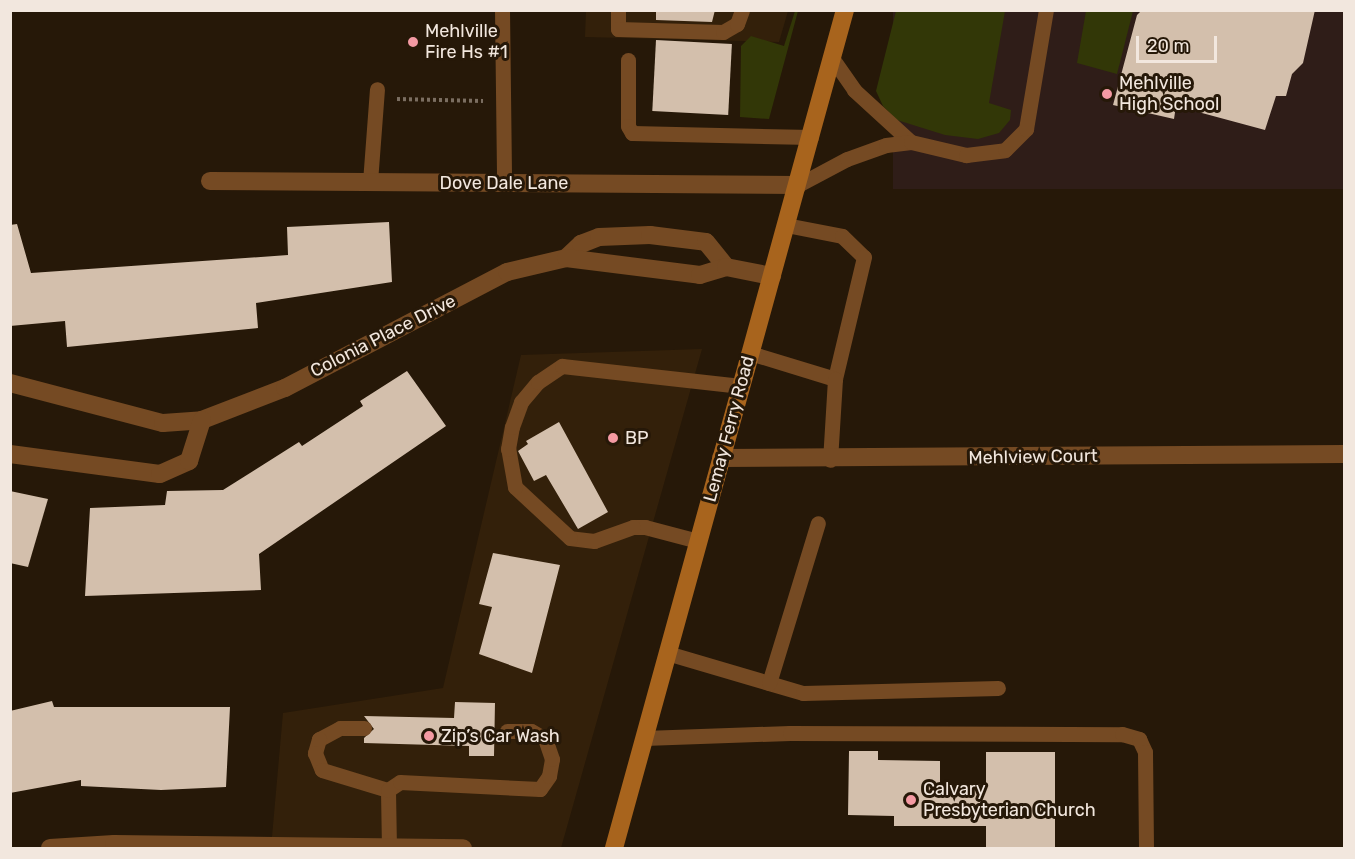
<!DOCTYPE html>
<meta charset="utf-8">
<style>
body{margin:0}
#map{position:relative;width:1355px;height:859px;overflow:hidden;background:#261808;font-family:Rubik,sans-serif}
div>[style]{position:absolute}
.built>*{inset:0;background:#33200a}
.education>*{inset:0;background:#2f1d18;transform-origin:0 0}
.green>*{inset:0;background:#323707}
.building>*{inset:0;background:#d3bfac;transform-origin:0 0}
.path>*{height:4px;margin-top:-2px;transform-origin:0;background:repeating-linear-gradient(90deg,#7b6e61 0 3px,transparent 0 6px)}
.lane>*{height:15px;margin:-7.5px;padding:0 7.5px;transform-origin:7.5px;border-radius:7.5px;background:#754a23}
.street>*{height:18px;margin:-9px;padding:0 9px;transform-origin:9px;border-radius:9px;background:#754a23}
.secondary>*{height:18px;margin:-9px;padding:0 9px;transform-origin:9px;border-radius:9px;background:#a8641d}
.dots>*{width:16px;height:16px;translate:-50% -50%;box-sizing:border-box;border:3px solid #261808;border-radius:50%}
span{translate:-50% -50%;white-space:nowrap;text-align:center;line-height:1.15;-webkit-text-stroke:6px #261808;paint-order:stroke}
.poi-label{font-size:18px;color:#f2e7de}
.left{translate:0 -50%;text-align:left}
.street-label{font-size:18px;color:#f2e7de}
.frame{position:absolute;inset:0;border:12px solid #f2e7de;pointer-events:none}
.scale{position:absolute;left:1136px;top:36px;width:81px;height:27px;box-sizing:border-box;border:3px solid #f2e7de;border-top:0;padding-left:8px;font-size:18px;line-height:21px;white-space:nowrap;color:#f2e7de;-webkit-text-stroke:4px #261808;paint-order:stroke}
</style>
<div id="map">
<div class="built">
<i style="clip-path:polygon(586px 11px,788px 11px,779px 42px,585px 37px)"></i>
<i style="clip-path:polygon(702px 349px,561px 848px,271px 848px,283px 713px,443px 688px,521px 355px)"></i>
</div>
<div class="education">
<i style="left:893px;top:11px;width:451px;height:178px"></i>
</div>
<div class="green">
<i style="clip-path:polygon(795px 11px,798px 11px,769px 119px,740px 117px,741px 46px,751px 36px,784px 46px)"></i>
<i style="clip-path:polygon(896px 11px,1005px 11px,989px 103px,1011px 110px,1010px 120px,999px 133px,978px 139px,945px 135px,897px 120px,883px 106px,876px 91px)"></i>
<i style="clip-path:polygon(1086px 11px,1133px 11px,1117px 74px,1077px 63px)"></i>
</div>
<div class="building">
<i style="clip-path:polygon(656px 10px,715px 10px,712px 22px,656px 20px)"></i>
<i style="clip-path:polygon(1142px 10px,1315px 10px,1303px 63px,1292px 74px,1286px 96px,1276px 96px,1265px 130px,1176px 106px,1174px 119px,1113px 105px,1137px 15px)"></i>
<i style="left:656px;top:40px;width:76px;height:71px;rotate:3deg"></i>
<i style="clip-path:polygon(389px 222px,392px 282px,256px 303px,258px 328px,67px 347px,65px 321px,10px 326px,10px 225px,17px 224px,31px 273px,288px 255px,287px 227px)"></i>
<i style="clip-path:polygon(407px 371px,446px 426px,259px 554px,261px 590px,85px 596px,90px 508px,165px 505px,167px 491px,223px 490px,299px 442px,302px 446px,363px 406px,360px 401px)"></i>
<i style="clip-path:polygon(559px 422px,608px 512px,578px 529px,546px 475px,534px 481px,518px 451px,528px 444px,526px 441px)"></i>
<i style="clip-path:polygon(10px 491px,48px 499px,28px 567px,10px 563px)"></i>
<i style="clip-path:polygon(493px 553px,560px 565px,532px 673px,479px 654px,492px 607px,479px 604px)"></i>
<i style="clip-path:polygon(52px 701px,54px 707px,230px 707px,226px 787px,161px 790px,81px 786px,81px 780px,10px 793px,10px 711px)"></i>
<i style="clip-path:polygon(455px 702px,495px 703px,494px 756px,469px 756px,469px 746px,364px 743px,364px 738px,374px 729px,364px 716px,454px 718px)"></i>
<i style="clip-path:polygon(849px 751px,878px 751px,878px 760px,940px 761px,940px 784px,986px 784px,986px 752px,1055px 752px,1055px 849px,986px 849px,986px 826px,894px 826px,894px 816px,848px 815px)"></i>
</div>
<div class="path">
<i style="left:397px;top:99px;width:86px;rotate:1.3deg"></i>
</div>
<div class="lane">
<i style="left:502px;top:10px;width:173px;rotate:89.3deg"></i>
<i style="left:618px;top:10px;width:19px;rotate:90deg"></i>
<i style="left:618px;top:29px;width:105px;rotate:1.6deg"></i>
<i style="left:723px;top:32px;width:16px;rotate:-30deg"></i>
<i style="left:737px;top:24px;width:15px;rotate:-70deg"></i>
<i style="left:832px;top:58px;width:39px;rotate:55deg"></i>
<i style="left:854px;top:90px;width:77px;rotate:42.4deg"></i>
<i style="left:628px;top:60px;width:66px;rotate:90deg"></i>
<i style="left:628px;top:126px;width:8px;rotate:60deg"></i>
<i style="left:632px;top:133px;width:179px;rotate:1.3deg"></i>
<i style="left:370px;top:182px;width:93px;rotate:-85.7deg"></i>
<i style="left:798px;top:185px;width:55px;rotate:-28deg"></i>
<i style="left:847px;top:159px;width:41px;rotate:-19.7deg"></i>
<i style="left:886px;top:145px;width:25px;rotate:-7deg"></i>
<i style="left:911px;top:142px;width:57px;rotate:13.3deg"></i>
<i style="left:966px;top:155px;width:39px;rotate:-7deg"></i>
<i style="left:1005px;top:150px;width:30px;rotate:-45deg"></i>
<i style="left:1026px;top:129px;width:121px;rotate:-80.5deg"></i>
<i style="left:786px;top:225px;width:57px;rotate:11.1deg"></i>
<i style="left:842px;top:236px;width:30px;rotate:44deg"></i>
<i style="left:864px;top:257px;width:125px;rotate:103.4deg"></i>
<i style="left:750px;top:353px;width:89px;rotate:17deg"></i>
<i style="left:835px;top:379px;width:81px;rotate:93.5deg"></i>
<i style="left:698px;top:541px;width:55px;rotate:-165.2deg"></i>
<i style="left:645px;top:527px;width:12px;rotate:180deg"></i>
<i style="left:633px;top:527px;width:41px;rotate:160.3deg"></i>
<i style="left:594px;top:541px;width:24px;rotate:-173deg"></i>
<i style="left:570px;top:538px;width:75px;rotate:-137.2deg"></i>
<i style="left:515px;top:487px;width:39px;rotate:-100deg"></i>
<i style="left:508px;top:449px;width:22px;rotate:-80deg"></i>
<i style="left:512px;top:427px;width:27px;rotate:-70deg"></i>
<i style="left:521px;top:402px;width:26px;rotate:-50deg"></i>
<i style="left:538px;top:382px;width:29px;rotate:-34deg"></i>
<i style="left:562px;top:366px;width:180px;rotate:6.4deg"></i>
<i style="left:667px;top:653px;width:142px;rotate:16.4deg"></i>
<i style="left:803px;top:693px;width:195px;rotate:-1.5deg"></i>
<i style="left:769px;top:683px;width:167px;rotate:-73deg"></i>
<i style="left:364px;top:728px;width:24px;rotate:180deg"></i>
<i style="left:340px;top:728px;width:24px;rotate:152deg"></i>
<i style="left:319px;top:739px;width:15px;rotate:106deg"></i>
<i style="left:315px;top:753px;width:18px;rotate:68deg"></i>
<i style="left:322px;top:770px;width:69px;rotate:16.9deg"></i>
<i style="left:644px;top:738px;width:146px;rotate:-2deg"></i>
<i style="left:790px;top:733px;width:332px;rotate:0.2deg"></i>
<i style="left:1122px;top:734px;width:18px;rotate:16deg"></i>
<i style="left:1139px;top:739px;width:14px;rotate:65deg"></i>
<i style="left:1145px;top:752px;width:96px;rotate:89.4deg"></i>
<i style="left:389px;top:848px;width:58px;rotate:-91deg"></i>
<i style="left:388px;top:790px;width:14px;rotate:-34deg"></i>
<i style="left:400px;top:782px;width:140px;rotate:2.9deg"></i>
<i style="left:540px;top:789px;width:16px;rotate:-55deg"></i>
<i style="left:549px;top:776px;width:17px;rotate:-80deg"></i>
<i style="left:552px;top:759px;width:21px;rotate:-109deg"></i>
<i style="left:545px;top:739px;width:16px;rotate:-150deg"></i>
<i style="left:531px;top:731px;width:24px;rotate:180deg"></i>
</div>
<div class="street">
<i style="left:210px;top:181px;width:588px;rotate:0.39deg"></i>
<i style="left:566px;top:258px;width:21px;rotate:-43deg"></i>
<i style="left:581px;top:244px;width:19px;rotate:-21deg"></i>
<i style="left:599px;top:237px;width:51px;rotate:-2.2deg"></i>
<i style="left:650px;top:235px;width:56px;rotate:7.1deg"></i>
<i style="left:706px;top:242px;width:32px;rotate:51deg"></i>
<i style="left:10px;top:383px;width:158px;rotate:14.7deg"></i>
<i style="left:163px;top:423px;width:39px;rotate:-4deg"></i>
<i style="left:202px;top:420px;width:89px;rotate:-21.1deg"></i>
<i style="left:285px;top:388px;width:250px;rotate:-27.6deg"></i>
<i style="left:507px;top:272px;width:61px;rotate:-13.3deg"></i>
<i style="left:566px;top:258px;width:135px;rotate:7.2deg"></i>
<i style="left:700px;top:275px;width:27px;rotate:-17deg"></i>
<i style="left:726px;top:267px;width:47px;rotate:11.1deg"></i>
<i style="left:10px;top:454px;width:151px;rotate:7.6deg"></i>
<i style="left:160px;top:474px;width:32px;rotate:-24deg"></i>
<i style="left:189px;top:461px;width:43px;rotate:-72.4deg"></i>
<i style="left:721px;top:458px;width:623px;rotate:-0.37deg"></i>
<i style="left:50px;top:848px;width:64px;rotate:-3.6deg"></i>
<i style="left:114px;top:844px;width:349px;rotate:0.7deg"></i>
</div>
<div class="secondary">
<i style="left:614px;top:848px;width:869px;rotate:-74.59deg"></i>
</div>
<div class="dots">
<i style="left:413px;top:42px;background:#f49aa3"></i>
<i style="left:1107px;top:94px;background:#f49aa3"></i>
<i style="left:613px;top:438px;background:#f49aa3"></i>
<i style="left:429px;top:736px;background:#f49aa3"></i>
<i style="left:911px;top:800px;background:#f49aa3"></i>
</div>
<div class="poi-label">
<span class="left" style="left:425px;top:42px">Mehlville<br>Fire Hs #1</span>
<span class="left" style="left:1119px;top:94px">Mehlville<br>High School</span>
<span class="left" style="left:625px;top:438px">BP</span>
<span class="left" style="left:441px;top:736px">Zip’s Car Wash</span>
<span class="left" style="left:923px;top:800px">Calvary<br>Presbyterian Church</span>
</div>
<div class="street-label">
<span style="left:504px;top:183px">Dove Dale Lane</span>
<span style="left:383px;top:336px;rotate:-27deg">Colonia Place Drive</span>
<span style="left:729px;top:429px;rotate:-75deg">Lemay Ferry Road</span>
<span style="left:1033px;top:457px;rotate:-1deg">Mehlview Court</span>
</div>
<div class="frame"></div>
<div class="scale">20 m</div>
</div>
